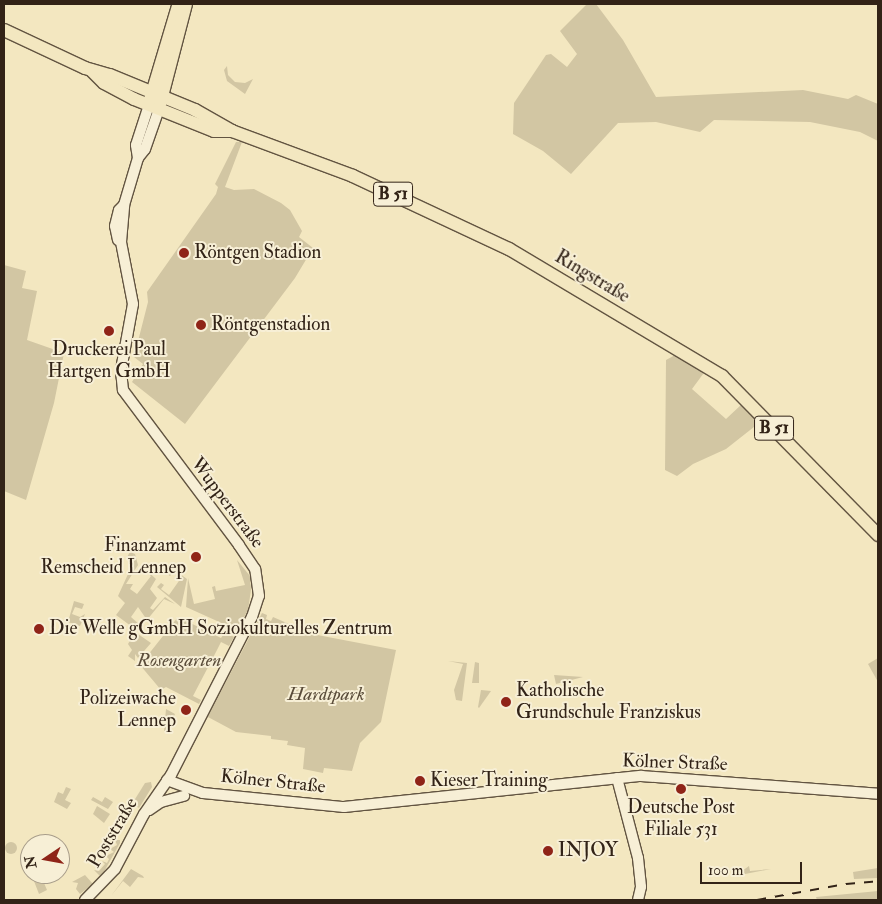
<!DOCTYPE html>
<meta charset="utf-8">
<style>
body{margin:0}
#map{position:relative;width:882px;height:904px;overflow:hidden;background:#f3e7c0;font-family:"IM FELL Double Pica",serif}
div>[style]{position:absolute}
.green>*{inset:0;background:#d2c6a3}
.round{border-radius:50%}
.roads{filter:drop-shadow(1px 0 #625441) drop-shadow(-1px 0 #625441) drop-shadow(0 1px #625441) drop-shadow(0 -1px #625441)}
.minor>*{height:10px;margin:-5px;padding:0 5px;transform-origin:5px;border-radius:5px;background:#f7efd6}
.major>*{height:12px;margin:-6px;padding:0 6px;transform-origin:6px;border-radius:6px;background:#f3e7c0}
.rail>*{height:2px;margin-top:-1px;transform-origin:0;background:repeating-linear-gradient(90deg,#322317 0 9px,transparent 0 18px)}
.dots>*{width:14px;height:14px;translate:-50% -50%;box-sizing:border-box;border:2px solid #f7efd6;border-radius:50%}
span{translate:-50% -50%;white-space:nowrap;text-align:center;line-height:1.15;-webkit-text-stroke:4px #f7efd6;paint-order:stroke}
.shield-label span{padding:1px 4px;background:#f7efd6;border:1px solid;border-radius:4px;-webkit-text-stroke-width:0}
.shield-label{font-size:18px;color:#322317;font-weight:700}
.poi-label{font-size:19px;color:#322317}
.left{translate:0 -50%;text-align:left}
.right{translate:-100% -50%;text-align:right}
.street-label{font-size:19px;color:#322317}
.park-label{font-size:19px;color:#5a4c3a;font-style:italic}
.frame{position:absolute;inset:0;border:5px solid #322317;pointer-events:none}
.north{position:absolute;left:20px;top:834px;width:50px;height:50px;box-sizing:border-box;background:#f7efd6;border:1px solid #a89d8a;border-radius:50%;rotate:258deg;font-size:14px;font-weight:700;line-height:20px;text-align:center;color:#322317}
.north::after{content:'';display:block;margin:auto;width:18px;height:22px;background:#8f2418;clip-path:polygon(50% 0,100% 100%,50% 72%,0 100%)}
.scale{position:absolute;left:700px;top:862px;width:102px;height:22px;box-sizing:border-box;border:2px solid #322317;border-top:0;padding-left:6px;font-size:15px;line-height:18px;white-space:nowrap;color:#322317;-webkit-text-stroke:4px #f7efd6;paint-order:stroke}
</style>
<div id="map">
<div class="green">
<i style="clip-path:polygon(587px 4px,596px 4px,623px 40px,656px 97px,803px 90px,848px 99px,856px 95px,878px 104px,878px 141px,860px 132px,810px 122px,714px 120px,700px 132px,656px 122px,618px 123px,571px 174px,543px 151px,513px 134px,514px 103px,546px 55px,551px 54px,567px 67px,577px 54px,560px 31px)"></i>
<i style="clip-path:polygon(227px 66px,228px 75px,235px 82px,245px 83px,253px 79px,245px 94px,227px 81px,224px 70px)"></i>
<i style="clip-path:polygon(236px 142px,242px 142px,225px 187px,234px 190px,254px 189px,281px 203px,290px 210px,302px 231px,299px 237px,313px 248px,295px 278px,185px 424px,132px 382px,143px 364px,134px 357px,148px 302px,147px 292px,216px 194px,218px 187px,215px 184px)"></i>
<i style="clip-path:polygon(4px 265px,26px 271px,22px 288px,37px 291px,27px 340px,64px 353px,54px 403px,26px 500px,4px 491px)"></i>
<i style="clip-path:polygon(677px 354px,706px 370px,692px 389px,726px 419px,742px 404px,759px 423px,726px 449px,693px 464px,677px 476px,665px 470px,666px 360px)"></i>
<i style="clip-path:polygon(130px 552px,135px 554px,138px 565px,126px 584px,133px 584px,130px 589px,137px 594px,151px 576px,144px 571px,140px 575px,138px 573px,144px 568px,156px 579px,150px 589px,157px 598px,150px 608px,153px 610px,165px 597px,175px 604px,164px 599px,147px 620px,138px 607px,131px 617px,140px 625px,135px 629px,116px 615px,125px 603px,118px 596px,134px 561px,127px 557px)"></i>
<i style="clip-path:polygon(237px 560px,250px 576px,251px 590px,248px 610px,237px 630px,186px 607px,188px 578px,194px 604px,215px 599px,212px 587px,215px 586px,216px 591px,245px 585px)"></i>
<i style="clip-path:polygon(172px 568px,187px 579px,181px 607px,157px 587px,161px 583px,164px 585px,161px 589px,169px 595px,181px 578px,173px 572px,170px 576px,167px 574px)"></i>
<i style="clip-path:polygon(74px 601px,84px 604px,82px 609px,75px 607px,72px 614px,80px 617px,85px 614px,80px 626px,68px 622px)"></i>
<i style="clip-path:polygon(262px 613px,267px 615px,266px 619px,271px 621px,273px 617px,312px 634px,396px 650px,381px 722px,360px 743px,352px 771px,324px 768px,323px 773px,303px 769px,305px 748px,287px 745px,288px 741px,271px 739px,271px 736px,236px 732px,208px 717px,205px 722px)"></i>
<i style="clip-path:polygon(178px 617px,221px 638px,225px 632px,234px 637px,229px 646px,221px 642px,217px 650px,193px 696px,201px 700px,199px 704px,166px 687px,161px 690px,140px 665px)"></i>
<i style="clip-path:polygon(135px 632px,151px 643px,138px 658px,135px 654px,135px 661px,128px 656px,132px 650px,128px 644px)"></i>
<i style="clip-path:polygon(878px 658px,878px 682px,868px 664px)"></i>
<i style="clip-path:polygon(448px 661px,467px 663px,462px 701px,456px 700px,454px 690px,463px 664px)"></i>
<i style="clip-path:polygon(475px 662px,479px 663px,479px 683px,472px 683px)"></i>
<i style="clip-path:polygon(554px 675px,583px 677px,556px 684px)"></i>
<i style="clip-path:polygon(481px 690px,491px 691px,479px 708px,478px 707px)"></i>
<i style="clip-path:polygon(166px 709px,175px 714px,168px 729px,170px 731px,164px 731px)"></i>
<i style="clip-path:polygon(151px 782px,152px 787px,139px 808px,132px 804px,145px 783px)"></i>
<i style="clip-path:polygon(66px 787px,71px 789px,65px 800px,71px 803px,67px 809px,54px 802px,58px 792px,63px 794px)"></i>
<i style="clip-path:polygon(93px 797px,102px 802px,105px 797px,113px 802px,108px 809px,91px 800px)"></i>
<i style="clip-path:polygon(97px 806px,110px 814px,104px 823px,93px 814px)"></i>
<i style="clip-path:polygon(115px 840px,120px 840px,120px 843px,101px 877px,94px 870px,99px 871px,105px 864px,102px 861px,107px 863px,109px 859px,106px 856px,114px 852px,110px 849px,117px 845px)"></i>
<i class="round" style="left:5px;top:842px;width:12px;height:12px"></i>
<i style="clip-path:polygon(749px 866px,750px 871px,771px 869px,735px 876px)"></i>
<i style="clip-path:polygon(878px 868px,878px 878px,854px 879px,853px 872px)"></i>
<i style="clip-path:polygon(131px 869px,143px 876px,144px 878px,138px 877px,130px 887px,123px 881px,111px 896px)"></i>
<i style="clip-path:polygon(47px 874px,44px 883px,47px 890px,39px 894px,32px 876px)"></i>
<i style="clip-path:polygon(85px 875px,93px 884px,80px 894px,76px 889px,78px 883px,72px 882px)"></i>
<i style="clip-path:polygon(878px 891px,878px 900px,817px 900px,816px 897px)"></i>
</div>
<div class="roads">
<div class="minor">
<i style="left:138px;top:158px;width:13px;rotate:-99deg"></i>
<i style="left:136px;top:145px;width:42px;rotate:-72deg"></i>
<i style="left:118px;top:240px;width:14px;rotate:-102deg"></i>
<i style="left:115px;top:226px;width:16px;rotate:-76deg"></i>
<i style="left:119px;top:210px;width:7px;rotate:-45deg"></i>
<i style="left:124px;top:205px;width:49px;rotate:-73.4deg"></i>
<i style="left:138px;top:158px;width:11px;rotate:-52deg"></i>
<i style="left:145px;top:149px;width:42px;rotate:-70.7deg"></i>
<i style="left:617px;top:778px;width:83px;rotate:75.3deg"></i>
<i style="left:638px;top:858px;width:29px;rotate:84deg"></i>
<i style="left:641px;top:887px;width:13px;rotate:103deg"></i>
<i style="left:167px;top:780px;width:38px;rotate:20deg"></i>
<i style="left:203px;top:793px;width:142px;rotate:5.7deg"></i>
<i style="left:344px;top:807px;width:299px;rotate:-6deg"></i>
<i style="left:641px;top:776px;width:238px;rotate:4.3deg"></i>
<i style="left:149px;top:810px;width:14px;rotate:-34deg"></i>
<i style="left:161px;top:802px;width:24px;rotate:-15deg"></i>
<i style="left:85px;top:900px;width:43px;rotate:-45.9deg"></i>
<i style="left:115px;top:869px;width:62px;rotate:-62.2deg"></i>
<i style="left:144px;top:814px;width:47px;rotate:-55.3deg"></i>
<i style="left:171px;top:775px;width:178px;rotate:-62.9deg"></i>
<i style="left:252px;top:617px;width:22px;rotate:-72deg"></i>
<i style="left:259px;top:596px;width:27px;rotate:-98deg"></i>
<i style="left:255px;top:569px;width:29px;rotate:-124deg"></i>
<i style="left:239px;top:545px;width:194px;rotate:-126.8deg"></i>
<i style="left:123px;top:390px;width:20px;rotate:-96deg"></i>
<i style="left:121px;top:370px;width:67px;rotate:-79.7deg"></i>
<i style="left:133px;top:304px;width:63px;rotate:-101deg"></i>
<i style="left:121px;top:242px;width:37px;rotate:-85deg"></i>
</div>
<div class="major">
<i style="left:4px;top:30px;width:89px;rotate:25.1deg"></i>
<i style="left:85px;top:68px;width:26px;rotate:16deg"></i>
<i style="left:110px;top:75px;width:92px;rotate:22.4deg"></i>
<i style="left:195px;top:110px;width:43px;rotate:29.6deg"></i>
<i style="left:232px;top:131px;width:129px;rotate:20.4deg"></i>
<i style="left:353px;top:176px;width:172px;rotate:25.1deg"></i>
<i style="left:509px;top:249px;width:248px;rotate:30.8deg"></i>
<i style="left:722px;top:376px;width:223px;rotate:45.5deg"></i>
<i style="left:91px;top:70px;width:18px;rotate:45deg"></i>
<i style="left:104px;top:83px;width:34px;rotate:28deg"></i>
<i style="left:134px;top:99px;width:86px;rotate:21.8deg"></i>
<i style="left:214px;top:131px;width:18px"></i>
<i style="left:150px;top:100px;width:98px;rotate:-73.4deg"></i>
<i style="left:160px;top:104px;width:103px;rotate:-75.4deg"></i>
</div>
</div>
<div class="rail">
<i style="left:757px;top:900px;width:90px;rotate:-10.2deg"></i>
<i style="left:846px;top:884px;width:32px;rotate:-5deg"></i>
</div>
<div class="dots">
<i style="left:184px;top:253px;background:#8f2418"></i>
<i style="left:201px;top:325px;background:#8f2418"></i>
<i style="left:109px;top:331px;background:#8f2418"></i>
<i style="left:196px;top:557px;background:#8f2418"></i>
<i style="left:39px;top:629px;background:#8f2418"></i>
<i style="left:506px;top:702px;background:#8f2418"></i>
<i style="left:186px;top:710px;background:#8f2418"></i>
<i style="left:420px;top:781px;background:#8f2418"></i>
<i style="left:681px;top:789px;background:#8f2418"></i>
<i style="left:548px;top:851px;background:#8f2418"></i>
</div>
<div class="shield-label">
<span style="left:393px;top:194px">B 51</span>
<span style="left:774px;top:428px">B 51</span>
</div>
<div class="poi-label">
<span class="left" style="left:194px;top:253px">Röntgen Stadion</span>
<span class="left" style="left:211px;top:325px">Röntgenstadion</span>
<span style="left:109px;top:361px">Druckerei Paul<br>Hartgen GmbH</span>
<span class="right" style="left:186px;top:557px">Finanzamt<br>Remscheid Lennep</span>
<span class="left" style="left:49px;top:629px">Die Welle gGmbH Soziokulturelles Zentrum</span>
<span class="left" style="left:516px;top:702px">Katholische<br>Grundschule Franziskus</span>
<span class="right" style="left:176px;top:710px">Polizeiwache<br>Lennep</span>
<span class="left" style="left:430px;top:781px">Kieser Training</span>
<span style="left:681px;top:819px">Deutsche Post<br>Filiale 531</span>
<span class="left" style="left:558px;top:851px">INJOY</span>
</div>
<div class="street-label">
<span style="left:592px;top:277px;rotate:31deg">Ringstraße</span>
<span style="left:227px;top:503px;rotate:53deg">Wupperstraße</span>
<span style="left:675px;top:763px;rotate:2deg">Kölner Straße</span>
<span style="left:273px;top:782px;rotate:6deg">Kölner Straße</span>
<span style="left:113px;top:833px;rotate:-59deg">Poststraße</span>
</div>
<div class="park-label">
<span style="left:179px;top:661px">Rosengarten</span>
<span style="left:326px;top:695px">Hardtpark</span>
</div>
<div class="frame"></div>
<div class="north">N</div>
<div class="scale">100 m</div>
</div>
